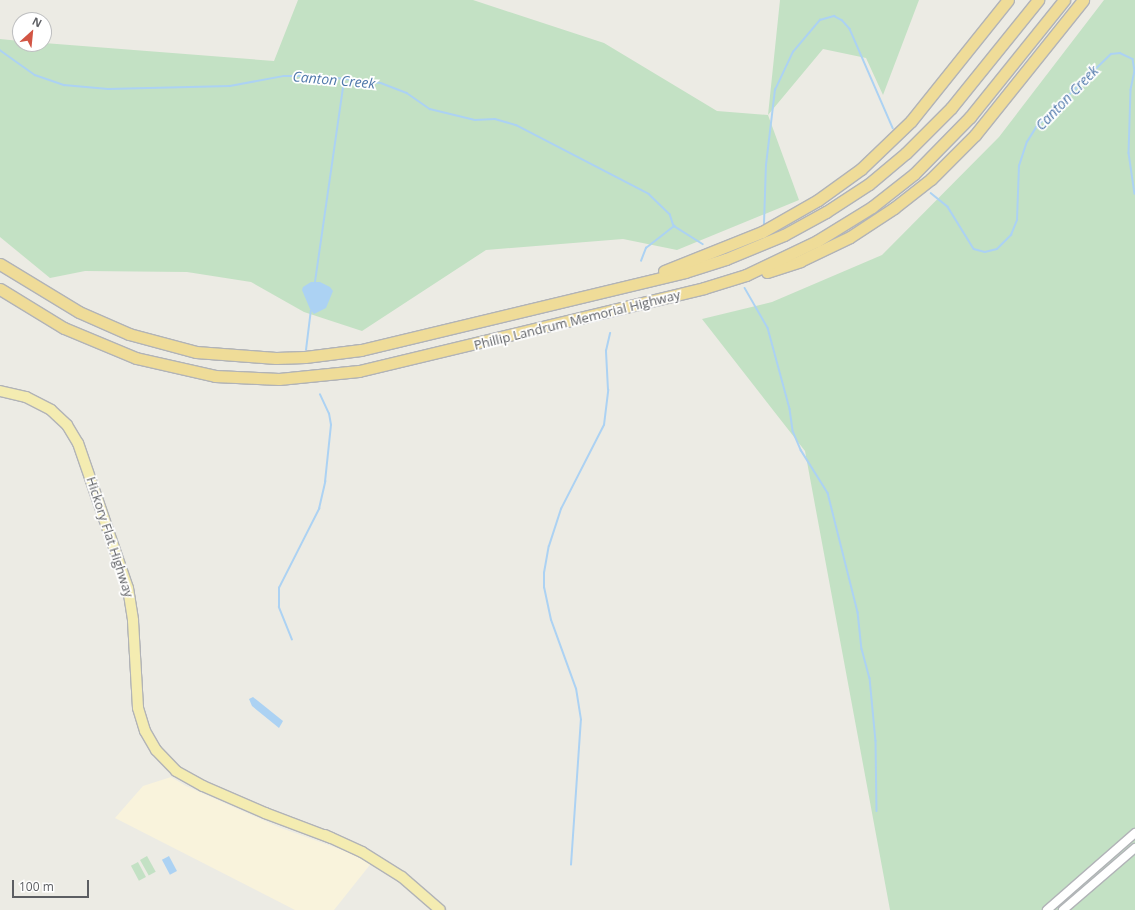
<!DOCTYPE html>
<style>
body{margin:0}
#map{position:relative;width:1135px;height:910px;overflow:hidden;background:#ecebe4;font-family:"Open Sans",sans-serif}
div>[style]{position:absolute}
.commercial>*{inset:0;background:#f9f3dc}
.green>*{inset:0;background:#c3e1c4;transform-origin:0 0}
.water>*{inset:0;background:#acd2f3;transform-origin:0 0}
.stream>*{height:1.5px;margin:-0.75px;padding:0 0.75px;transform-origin:0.75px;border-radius:0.75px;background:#acd2f3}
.roads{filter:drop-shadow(1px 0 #b1b3b7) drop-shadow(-1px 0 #b1b3b7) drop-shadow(0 1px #b1b3b7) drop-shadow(0 -1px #b1b3b7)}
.tertiary>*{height:8px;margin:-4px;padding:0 4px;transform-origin:4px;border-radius:4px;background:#fff}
.primary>*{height:10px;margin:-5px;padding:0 5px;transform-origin:5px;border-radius:5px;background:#f4ecb1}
.motorway>*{height:11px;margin:-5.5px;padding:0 5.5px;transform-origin:5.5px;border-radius:5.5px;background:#efdc98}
span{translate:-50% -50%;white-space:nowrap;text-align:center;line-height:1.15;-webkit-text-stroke:3.5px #fff;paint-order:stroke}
.street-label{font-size:13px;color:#5c5e62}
.water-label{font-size:14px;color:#5079ab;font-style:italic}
.north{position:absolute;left:12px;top:12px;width:40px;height:40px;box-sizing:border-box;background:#fff;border:1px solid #bebfc0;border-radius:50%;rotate:27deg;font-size:11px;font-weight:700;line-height:16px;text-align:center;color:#5c5e62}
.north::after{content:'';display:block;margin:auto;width:14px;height:18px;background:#d25544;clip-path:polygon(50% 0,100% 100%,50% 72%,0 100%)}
.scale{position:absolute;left:12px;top:880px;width:77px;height:18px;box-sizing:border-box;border:2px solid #5c5e62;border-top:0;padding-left:5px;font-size:12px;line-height:14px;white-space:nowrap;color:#5c5e62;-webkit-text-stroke:3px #fff;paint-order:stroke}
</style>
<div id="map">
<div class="commercial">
<i style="clip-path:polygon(171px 777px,186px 786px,281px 828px,373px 861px,334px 910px,295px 910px,115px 818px,143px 786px)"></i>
</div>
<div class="green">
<i style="clip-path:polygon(298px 0,473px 0,604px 43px,717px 111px,768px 115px,780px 0,919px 0,883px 95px,866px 58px,823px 49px,768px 115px,799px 200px,677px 250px,623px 239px,486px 250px,362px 331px,304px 312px,251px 282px,187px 272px,85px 271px,50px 278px,0 237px,0 39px,20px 41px,20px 44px,44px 43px,274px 61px)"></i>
<i style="clip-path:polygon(1104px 0,1135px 0,1135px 910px,890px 910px,805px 451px,702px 319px,772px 302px,882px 255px,999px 137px)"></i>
<i style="left:147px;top:856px;width:18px;height:8px;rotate:61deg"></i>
<i style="left:138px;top:862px;width:17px;height:8px;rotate:62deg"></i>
</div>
<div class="water">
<i style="clip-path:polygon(311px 282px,320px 282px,330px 287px,333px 291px,326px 308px,314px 314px,310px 309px,302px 290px,303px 287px)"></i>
<i style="clip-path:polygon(253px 697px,283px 721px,279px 728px,252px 706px,249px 699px)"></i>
<i style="left:169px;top:856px;width:17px;height:8px;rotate:62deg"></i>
</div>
<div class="stream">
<i style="left:0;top:50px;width:43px;rotate:35.5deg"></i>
<i style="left:35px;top:75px;width:31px;rotate:19deg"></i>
<i style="left:64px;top:85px;width:44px;rotate:5.2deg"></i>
<i style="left:108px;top:89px;width:122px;rotate:-1.4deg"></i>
<i style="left:230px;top:86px;width:55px;rotate:-10.5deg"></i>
<i style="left:284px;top:76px;width:35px"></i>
<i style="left:319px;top:76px;width:62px;rotate:6.4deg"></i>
<i style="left:381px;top:83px;width:28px;rotate:21deg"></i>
<i style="left:407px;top:93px;width:28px;rotate:35deg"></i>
<i style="left:430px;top:109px;width:46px;rotate:13.7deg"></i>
<i style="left:475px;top:120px;width:20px;rotate:-3deg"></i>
<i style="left:495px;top:119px;width:22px;rotate:16deg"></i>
<i style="left:516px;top:125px;width:150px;rotate:27.4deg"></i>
<i style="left:649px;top:194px;width:29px;rotate:44deg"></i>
<i style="left:670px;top:214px;width:13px;rotate:72deg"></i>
<i style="left:674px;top:226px;width:34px;rotate:32deg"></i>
<i style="left:931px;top:193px;width:22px;rotate:39deg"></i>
<i style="left:948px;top:207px;width:49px;rotate:58.2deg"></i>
<i style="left:974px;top:249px;width:11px;rotate:15deg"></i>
<i style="left:985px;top:252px;width:12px;rotate:-14deg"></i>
<i style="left:997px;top:249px;width:20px;rotate:-45deg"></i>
<i style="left:1011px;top:235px;width:16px;rotate:-68deg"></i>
<i style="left:1017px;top:220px;width:54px;rotate:-87.9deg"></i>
<i style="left:1019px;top:166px;width:25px;rotate:-72deg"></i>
<i style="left:1027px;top:142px;width:19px;rotate:-58deg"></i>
<i style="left:1037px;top:126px;width:103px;rotate:-44.2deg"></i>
<i style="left:1111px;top:54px;width:9px;rotate:-6deg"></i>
<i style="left:1120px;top:53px;width:14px;rotate:25deg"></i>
<i style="left:1133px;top:59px;width:12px;rotate:81deg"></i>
<i style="left:1135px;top:71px;width:19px;rotate:102deg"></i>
<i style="left:1131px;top:90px;width:63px;rotate:91.8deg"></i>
<i style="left:1129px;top:153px;width:41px;rotate:81.7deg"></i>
<i style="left:764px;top:224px;width:59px;rotate:-88.1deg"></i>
<i style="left:766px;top:165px;width:76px;rotate:-83.2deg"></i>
<i style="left:775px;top:90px;width:42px;rotate:-64.7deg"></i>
<i style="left:793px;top:52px;width:42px;rotate:-49.8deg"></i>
<i style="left:820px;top:20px;width:15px;rotate:-16deg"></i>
<i style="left:834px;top:16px;width:9px;rotate:27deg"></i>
<i style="left:842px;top:20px;width:12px;rotate:48deg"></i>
<i style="left:850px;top:29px;width:108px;rotate:66.5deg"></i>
<i style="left:641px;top:261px;width:14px;rotate:-69deg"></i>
<i style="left:646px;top:248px;width:36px;rotate:-38deg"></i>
<i style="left:315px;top:282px;width:204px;rotate:-81.8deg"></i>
<i style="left:745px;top:288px;width:46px;rotate:60.1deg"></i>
<i style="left:768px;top:328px;width:84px;rotate:74.8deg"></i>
<i style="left:790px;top:409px;width:22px;rotate:82deg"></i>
<i style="left:793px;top:431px;width:21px;rotate:67deg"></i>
<i style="left:801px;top:450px;width:51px;rotate:57.9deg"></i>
<i style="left:828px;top:493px;width:123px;rotate:75.9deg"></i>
<i style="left:858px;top:612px;width:37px;rotate:84deg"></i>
<i style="left:862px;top:649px;width:30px;rotate:75deg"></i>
<i style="left:870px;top:678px;width:63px;rotate:84.6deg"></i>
<i style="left:876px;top:741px;width:70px;rotate:89.2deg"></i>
<i style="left:306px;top:350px;width:39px;rotate:-83deg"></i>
<i style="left:292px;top:640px;width:35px;rotate:-112deg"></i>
<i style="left:279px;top:607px;width:19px;rotate:-90deg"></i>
<i style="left:279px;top:588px;width:89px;rotate:-63.1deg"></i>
<i style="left:319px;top:509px;width:28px;rotate:-77deg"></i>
<i style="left:325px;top:482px;width:57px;rotate:-84deg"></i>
<i style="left:331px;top:425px;width:11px;rotate:-100deg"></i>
<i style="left:329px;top:414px;width:21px;rotate:-115deg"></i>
<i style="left:571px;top:865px;width:145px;rotate:-86.1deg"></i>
<i style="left:581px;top:720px;width:31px;rotate:-99deg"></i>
<i style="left:576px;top:689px;width:73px;rotate:-109.9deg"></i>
<i style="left:551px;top:620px;width:33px;rotate:-102deg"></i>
<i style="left:544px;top:588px;width:15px;rotate:-90deg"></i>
<i style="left:544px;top:573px;width:27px;rotate:-80deg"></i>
<i style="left:549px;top:546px;width:39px;rotate:-72deg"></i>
<i style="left:561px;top:509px;width:94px;rotate:-62.9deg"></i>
<i style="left:604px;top:425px;width:35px;rotate:-83deg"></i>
<i style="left:608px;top:390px;width:39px;rotate:-93deg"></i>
<i style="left:606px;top:351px;width:18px;rotate:-77deg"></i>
</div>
<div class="roads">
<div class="tertiary">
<i style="left:1047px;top:910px;width:117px;rotate:-41.2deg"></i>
<i style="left:1063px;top:910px;width:95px;rotate:-40.7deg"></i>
</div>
<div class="primary">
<i style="left:0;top:391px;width:27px;rotate:13deg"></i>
<i style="left:26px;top:397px;width:28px;rotate:27deg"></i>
<i style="left:51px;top:410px;width:22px;rotate:43deg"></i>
<i style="left:67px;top:425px;width:21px;rotate:59deg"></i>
<i style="left:78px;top:443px;width:153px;rotate:71deg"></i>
<i style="left:128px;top:588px;width:33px;rotate:81deg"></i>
<i style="left:133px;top:621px;width:87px;rotate:86.7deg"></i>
<i style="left:138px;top:708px;width:24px;rotate:73deg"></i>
<i style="left:145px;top:731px;width:22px;rotate:60deg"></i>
<i style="left:156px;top:750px;width:29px;rotate:46deg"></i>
<i style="left:176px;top:771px;width:31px;rotate:29deg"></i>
<i style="left:203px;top:786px;width:68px;rotate:23.5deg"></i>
<i style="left:265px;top:813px;width:71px;rotate:20.7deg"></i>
<i style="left:325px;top:835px;width:41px;rotate:24.7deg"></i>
<i style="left:362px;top:852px;width:47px;rotate:32deg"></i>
<i style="left:402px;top:877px;width:50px;rotate:41deg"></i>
</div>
<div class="motorway">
<i style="left:0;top:264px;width:92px;rotate:31.3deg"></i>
<i style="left:79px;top:312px;width:55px;rotate:23.7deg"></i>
<i style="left:129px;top:334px;width:69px;rotate:15deg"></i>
<i style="left:196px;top:352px;width:80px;rotate:4.3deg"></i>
<i style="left:276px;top:358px;width:29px;rotate:-2deg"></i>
<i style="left:305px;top:357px;width:56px;rotate:-7.1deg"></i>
<i style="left:361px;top:350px;width:333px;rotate:-13.5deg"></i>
<i style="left:685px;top:272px;width:43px;rotate:-17.6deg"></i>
<i style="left:726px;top:259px;width:63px;rotate:-22.5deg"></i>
<i style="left:784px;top:235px;width:48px;rotate:-28.7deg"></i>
<i style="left:826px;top:212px;width:51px;rotate:-33.1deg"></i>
<i style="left:869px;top:184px;width:48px;rotate:-40deg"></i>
<i style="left:906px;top:153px;width:64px;rotate:-45deg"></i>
<i style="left:951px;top:108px;width:139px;rotate:-51.1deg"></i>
<i style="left:664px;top:271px;width:105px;rotate:-21.7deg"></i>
<i style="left:762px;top:232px;width:64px;rotate:-29.7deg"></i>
<i style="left:818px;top:200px;width:53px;rotate:-35.8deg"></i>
<i style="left:861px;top:169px;width:69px;rotate:-43.8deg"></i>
<i style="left:911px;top:121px;width:155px;rotate:-51.3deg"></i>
<i style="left:767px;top:272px;width:35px;rotate:-18deg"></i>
<i style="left:800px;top:261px;width:55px;rotate:-25.6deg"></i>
<i style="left:850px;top:237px;width:53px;rotate:-33.4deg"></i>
<i style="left:894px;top:208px;width:47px;rotate:-38.1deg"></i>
<i style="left:931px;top:179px;width:62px;rotate:-45deg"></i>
<i style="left:975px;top:135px;width:173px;rotate:-51.3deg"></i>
<i style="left:0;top:289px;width:75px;rotate:31.4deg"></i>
<i style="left:64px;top:328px;width:78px;rotate:22.6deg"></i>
<i style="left:136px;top:358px;width:81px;rotate:12.8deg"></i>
<i style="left:215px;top:376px;width:64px;rotate:2.7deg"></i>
<i style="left:279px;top:379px;width:80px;rotate:-5.7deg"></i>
<i style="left:359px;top:371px;width:355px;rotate:-13.5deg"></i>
<i style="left:704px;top:288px;width:44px;rotate:-17.2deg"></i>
<i style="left:746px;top:275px;width:79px;rotate:-25.6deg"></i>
<i style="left:817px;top:241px;width:65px;rotate:-31.7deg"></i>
<i style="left:872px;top:207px;width:53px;rotate:-38.2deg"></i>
<i style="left:914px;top:174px;width:80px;rotate:-45.5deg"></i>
<i style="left:970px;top:117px;width:150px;rotate:-51.2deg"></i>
</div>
</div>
<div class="street-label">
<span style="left:577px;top:320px;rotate:-14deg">Phillip Landrum Memorial Highway</span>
<span style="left:110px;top:537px;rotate:72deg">Hickory Flat Highway</span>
</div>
<div class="water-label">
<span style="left:334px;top:80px;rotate:5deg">Canton Creek</span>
<span style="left:1067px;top:98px;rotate:-46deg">Canton Creek</span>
</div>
<div class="north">N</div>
<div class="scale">100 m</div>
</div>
